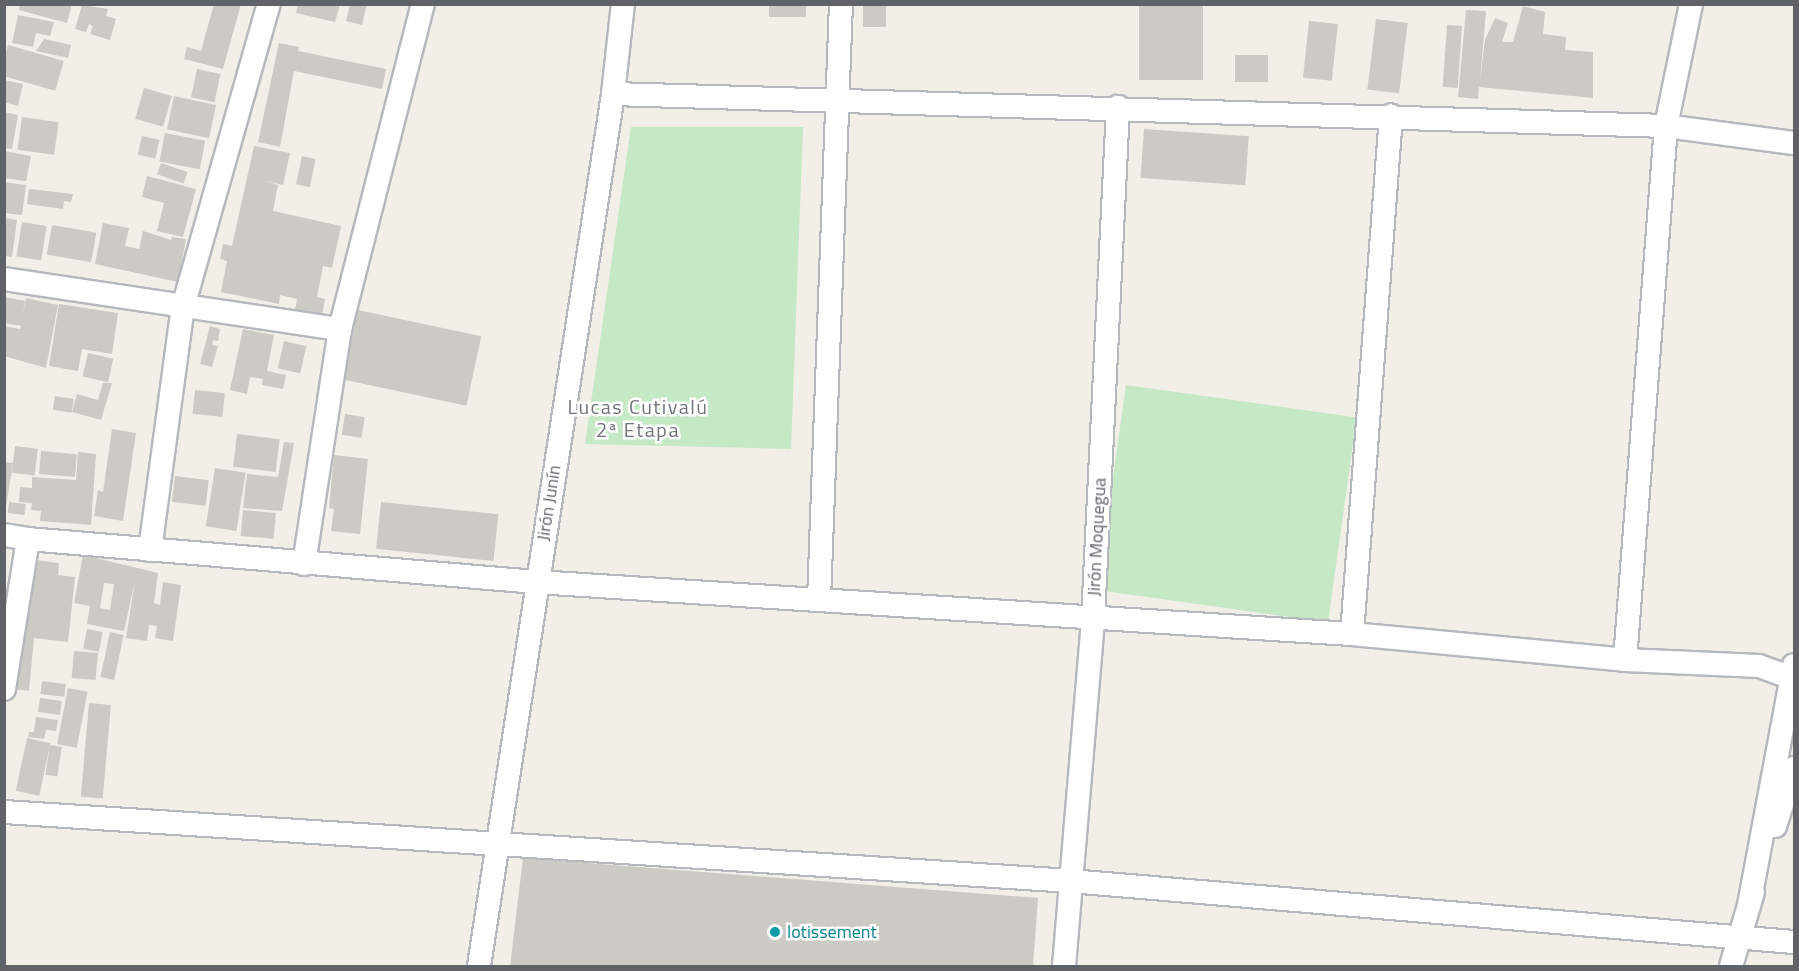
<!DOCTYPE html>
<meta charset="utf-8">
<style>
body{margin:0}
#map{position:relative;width:1799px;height:971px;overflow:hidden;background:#f1efe8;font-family:"Titillium Web",sans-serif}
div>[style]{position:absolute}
.green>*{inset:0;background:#c5e8c5;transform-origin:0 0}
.building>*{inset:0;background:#cccac5;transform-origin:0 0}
.roads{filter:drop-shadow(2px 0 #b5b8bc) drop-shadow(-2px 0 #b5b8bc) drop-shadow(0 2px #b5b8bc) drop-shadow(0 -2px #b5b8bc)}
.minor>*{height:22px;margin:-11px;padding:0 11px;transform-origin:11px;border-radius:11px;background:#fff}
.dots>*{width:16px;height:16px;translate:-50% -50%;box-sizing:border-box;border:3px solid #fff;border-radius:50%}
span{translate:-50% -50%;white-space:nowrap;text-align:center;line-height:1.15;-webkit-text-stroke:5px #fff;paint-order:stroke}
.street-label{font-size:18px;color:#5f6368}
.culture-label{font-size:18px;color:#0d838f}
.left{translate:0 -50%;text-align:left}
.neighbourhood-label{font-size:20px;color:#70757a;letter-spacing:1.5px}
.frame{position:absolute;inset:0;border:6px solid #5f6368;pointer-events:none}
</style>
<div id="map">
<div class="green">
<i style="clip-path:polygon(631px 127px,803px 127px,791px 449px,585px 444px)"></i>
<i style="left:1126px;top:385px;width:233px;height:207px;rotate:8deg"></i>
</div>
<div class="building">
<i style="clip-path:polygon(20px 4px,72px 4px,67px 23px,19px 10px)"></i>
<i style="clip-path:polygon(214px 4px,241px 4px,223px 69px,184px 59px,187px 47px,201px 51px)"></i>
<i style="clip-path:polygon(298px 4px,340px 4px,335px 22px,296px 13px)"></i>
<i style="clip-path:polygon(350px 4px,367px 4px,362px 25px,346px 21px)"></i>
<i style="left:769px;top:4px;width:37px;height:13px"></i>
<i style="left:1139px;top:4px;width:64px;height:76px"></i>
<i style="clip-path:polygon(82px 5px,108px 9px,106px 16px,116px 19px,110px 40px,90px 34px,93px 26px,89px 24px,86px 32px,75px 29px)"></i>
<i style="left:863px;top:5px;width:23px;height:22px"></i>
<i style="clip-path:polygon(1523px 6px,1545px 12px,1543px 34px,1566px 37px,1565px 50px,1593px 52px,1593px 98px,1479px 87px,1478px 99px,1458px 97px,1466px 10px,1486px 11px,1480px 80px,1485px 40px,1495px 18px,1508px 23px,1502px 42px,1513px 42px)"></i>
<i style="clip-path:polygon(18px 15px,54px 22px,50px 36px,36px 33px,33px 47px,12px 43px)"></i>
<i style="left:1376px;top:19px;width:32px;height:71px;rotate:7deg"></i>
<i style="left:1309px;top:21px;width:29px;height:57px;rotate:6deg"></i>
<i style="left:1447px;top:25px;width:15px;height:62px;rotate:4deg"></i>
<i style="clip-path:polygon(44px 39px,71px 45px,68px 58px,36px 51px)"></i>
<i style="clip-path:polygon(279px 43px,299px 47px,298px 51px,386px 69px,382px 89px,294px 71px,280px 147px,258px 142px)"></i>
<i style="left:8px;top:45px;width:58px;height:31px;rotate:16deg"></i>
<i style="left:1235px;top:55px;width:33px;height:27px"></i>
<i style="left:197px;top:69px;width:24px;height:29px;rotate:12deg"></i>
<i style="clip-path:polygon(4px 80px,23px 84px,18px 106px,4px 102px)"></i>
<i style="left:144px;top:88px;width:29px;height:32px;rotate:16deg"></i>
<i style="left:174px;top:96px;width:43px;height:34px;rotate:12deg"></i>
<i style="clip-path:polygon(4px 112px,18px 115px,12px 149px,4px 148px)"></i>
<i style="left:22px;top:117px;width:37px;height:33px;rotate:8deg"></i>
<i style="left:1144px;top:129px;width:105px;height:49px;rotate:4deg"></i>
<i style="left:165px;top:133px;width:41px;height:29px;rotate:11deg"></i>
<i style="left:142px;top:136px;width:18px;height:19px;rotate:13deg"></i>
<i style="clip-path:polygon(254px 146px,290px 153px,283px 185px,266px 181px,278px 185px,273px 211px,341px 226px,332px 268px,323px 266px,317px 297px,325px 299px,322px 316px,295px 310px,297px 299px,280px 295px,279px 304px,221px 292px,227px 261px,220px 259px,223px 244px,232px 246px)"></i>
<i style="clip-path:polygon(4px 151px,31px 156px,26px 181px,4px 178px)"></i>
<i style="left:302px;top:156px;width:14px;height:29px;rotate:12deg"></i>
<i style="left:161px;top:163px;width:28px;height:12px;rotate:19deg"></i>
<i style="clip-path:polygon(147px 176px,196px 189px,183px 237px,157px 231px,164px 203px,142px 197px)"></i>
<i style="clip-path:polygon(4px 182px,26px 185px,22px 215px,4px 213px)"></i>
<i style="clip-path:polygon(29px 189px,73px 194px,71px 202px,64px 201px,63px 209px,27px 204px)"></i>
<i style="clip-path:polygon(5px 218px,17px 220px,12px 257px,5px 256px)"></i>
<i style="left:22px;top:222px;width:25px;height:35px;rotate:9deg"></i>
<i style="clip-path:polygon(103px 223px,129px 228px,125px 246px,139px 249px,143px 231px,171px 240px,172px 237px,186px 239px,178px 282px,95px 264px)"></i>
<i style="left:52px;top:225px;width:45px;height:30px;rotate:10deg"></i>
<i style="clip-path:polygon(4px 297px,25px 301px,22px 318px,26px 298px,58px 305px,46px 368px,4px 356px,4px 326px,20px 329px,21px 326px,4px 323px)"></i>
<i style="clip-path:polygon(59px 304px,118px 313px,112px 354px,82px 349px,78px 371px,49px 366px)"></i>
<i style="left:358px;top:310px;width:126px;height:71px;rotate:12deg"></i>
<i style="clip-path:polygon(210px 326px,220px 329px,218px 341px,213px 340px,212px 345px,218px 346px,212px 367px,200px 364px)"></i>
<i style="clip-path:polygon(243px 329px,274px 335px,267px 371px,286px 375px,283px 389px,262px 385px,263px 379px,250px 377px,247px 394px,230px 390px)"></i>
<i style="left:284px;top:341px;width:23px;height:28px;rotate:13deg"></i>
<i style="left:88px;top:353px;width:26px;height:24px;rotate:13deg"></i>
<i style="clip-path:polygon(103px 383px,112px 383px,101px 420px,72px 412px,77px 394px,98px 400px)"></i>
<i style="left:195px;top:390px;width:30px;height:24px;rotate:6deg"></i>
<i style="left:55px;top:396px;width:19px;height:14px;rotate:9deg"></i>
<i style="left:345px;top:414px;width:20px;height:21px;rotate:9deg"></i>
<i style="clip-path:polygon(112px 429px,136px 433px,123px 521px,94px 516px,98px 490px,103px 492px)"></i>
<i style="left:237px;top:434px;width:43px;height:33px;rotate:7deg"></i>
<i style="clip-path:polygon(284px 442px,294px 443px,282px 511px,243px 508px,247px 474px,278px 477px)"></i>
<i style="left:15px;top:446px;width:23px;height:27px;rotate:7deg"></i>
<i style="left:41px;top:451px;width:36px;height:23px;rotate:5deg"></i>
<i style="clip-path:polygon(78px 452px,96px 454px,91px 525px,40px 521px,41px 511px,31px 510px,32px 503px,19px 502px,20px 487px,32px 488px,32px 477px,76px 480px)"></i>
<i style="clip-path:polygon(334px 455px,368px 459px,360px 534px,331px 531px,334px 509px,329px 508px)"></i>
<i style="clip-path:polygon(4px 462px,13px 463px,6px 507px,4px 507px)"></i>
<i style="left:215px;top:468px;width:31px;height:59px;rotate:9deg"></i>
<i style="left:175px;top:476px;width:34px;height:26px;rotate:7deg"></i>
<i style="left:9px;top:502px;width:17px;height:11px;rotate:7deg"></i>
<i style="left:381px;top:502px;width:118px;height:47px;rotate:6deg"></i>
<i style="left:243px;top:510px;width:33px;height:26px;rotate:5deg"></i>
<i style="clip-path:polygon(evenodd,83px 555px,158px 573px,154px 603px,160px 605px,163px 582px,181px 585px,173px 641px,155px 638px,157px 626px,149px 625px,147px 641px,126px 638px,135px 581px,124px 631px,87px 624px,90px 606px,74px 603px,83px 555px,104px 583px,114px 584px,110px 610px,100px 608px,104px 583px)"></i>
<i style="clip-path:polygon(34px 560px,59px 563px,58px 575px,75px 577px,68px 642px,34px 638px,29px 691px,15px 689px)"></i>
<i style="left:87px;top:629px;width:16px;height:20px;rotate:11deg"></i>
<i style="left:110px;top:632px;width:14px;height:46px;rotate:12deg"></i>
<i style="left:74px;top:651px;width:24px;height:27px;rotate:5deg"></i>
<i style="left:42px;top:681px;width:24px;height:13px;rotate:7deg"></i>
<i style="left:68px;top:688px;width:20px;height:57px;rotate:11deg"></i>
<i style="left:40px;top:698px;width:22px;height:14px;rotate:8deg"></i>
<i style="left:89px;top:703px;width:22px;height:94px;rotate:5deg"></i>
<i style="clip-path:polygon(36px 717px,58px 720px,56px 731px,46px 730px,44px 739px,28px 737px,29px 732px,34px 732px)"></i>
<i style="left:27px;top:738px;width:24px;height:54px;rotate:12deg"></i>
<i style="left:50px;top:745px;width:12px;height:30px;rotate:9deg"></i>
<i style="clip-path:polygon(523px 858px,1038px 898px,1033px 966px,510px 966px)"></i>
</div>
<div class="roads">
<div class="minor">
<i style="left:613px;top:94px;width:1053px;rotate:1.74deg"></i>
<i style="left:1666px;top:126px;width:129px;rotate:7.6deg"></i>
<i style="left:4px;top:279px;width:340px;rotate:8.5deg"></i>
<i style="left:4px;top:535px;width:24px;rotate:9deg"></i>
<i style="left:150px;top:550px;width:245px;rotate:-82.3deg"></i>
<i style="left:183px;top:307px;width:315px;rotate:-74.2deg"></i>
<i style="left:304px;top:564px;width:238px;rotate:-81.3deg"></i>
<i style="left:340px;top:329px;width:335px;rotate:-75.7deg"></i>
<i style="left:819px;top:600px;width:596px;rotate:-87.89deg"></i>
<i style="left:1352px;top:634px;width:520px;rotate:-85.7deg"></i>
<i style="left:1625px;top:660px;width:536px;rotate:-85.61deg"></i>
<i style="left:1666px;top:126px;width:125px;rotate:-78.4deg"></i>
<i style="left:4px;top:689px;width:152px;rotate:-80.9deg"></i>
<i style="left:28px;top:539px;width:510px;rotate:4.84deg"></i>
<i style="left:536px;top:582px;width:818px;rotate:3.65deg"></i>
<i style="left:1352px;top:634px;width:274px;rotate:5.4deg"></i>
<i style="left:1625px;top:660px;width:134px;rotate:2.6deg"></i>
<i style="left:1759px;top:666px;width:37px;rotate:20deg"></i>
<i style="left:4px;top:812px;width:1068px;rotate:3.7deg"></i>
<i style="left:1070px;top:881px;width:727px;rotate:4.82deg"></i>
<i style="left:1775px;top:826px;width:61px;rotate:-71.9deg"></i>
<i style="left:1749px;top:905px;width:244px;rotate:-79.4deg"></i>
<i style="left:479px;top:966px;width:882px;rotate:-81.26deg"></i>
<i style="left:613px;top:94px;width:91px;rotate:-83.7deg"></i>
<i style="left:1064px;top:966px;width:348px;rotate:-85.2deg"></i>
<i style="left:1093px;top:619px;width:513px;rotate:-87.2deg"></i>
<i style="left:1731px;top:966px;width:77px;rotate:-73.4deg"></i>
</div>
</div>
<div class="dots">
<i style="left:775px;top:932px;background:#0f9aa8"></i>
</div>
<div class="street-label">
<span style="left:549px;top:503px;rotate:-81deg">Jirón Junín</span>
<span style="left:1097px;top:537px;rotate:-87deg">Jirón Moquegua</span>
</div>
<div class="culture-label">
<span class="left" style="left:787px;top:932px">lotissement</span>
</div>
<div class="neighbourhood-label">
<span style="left:638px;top:418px">Lucas Cutivalú<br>2ª Etapa</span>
</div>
<div class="frame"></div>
</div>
